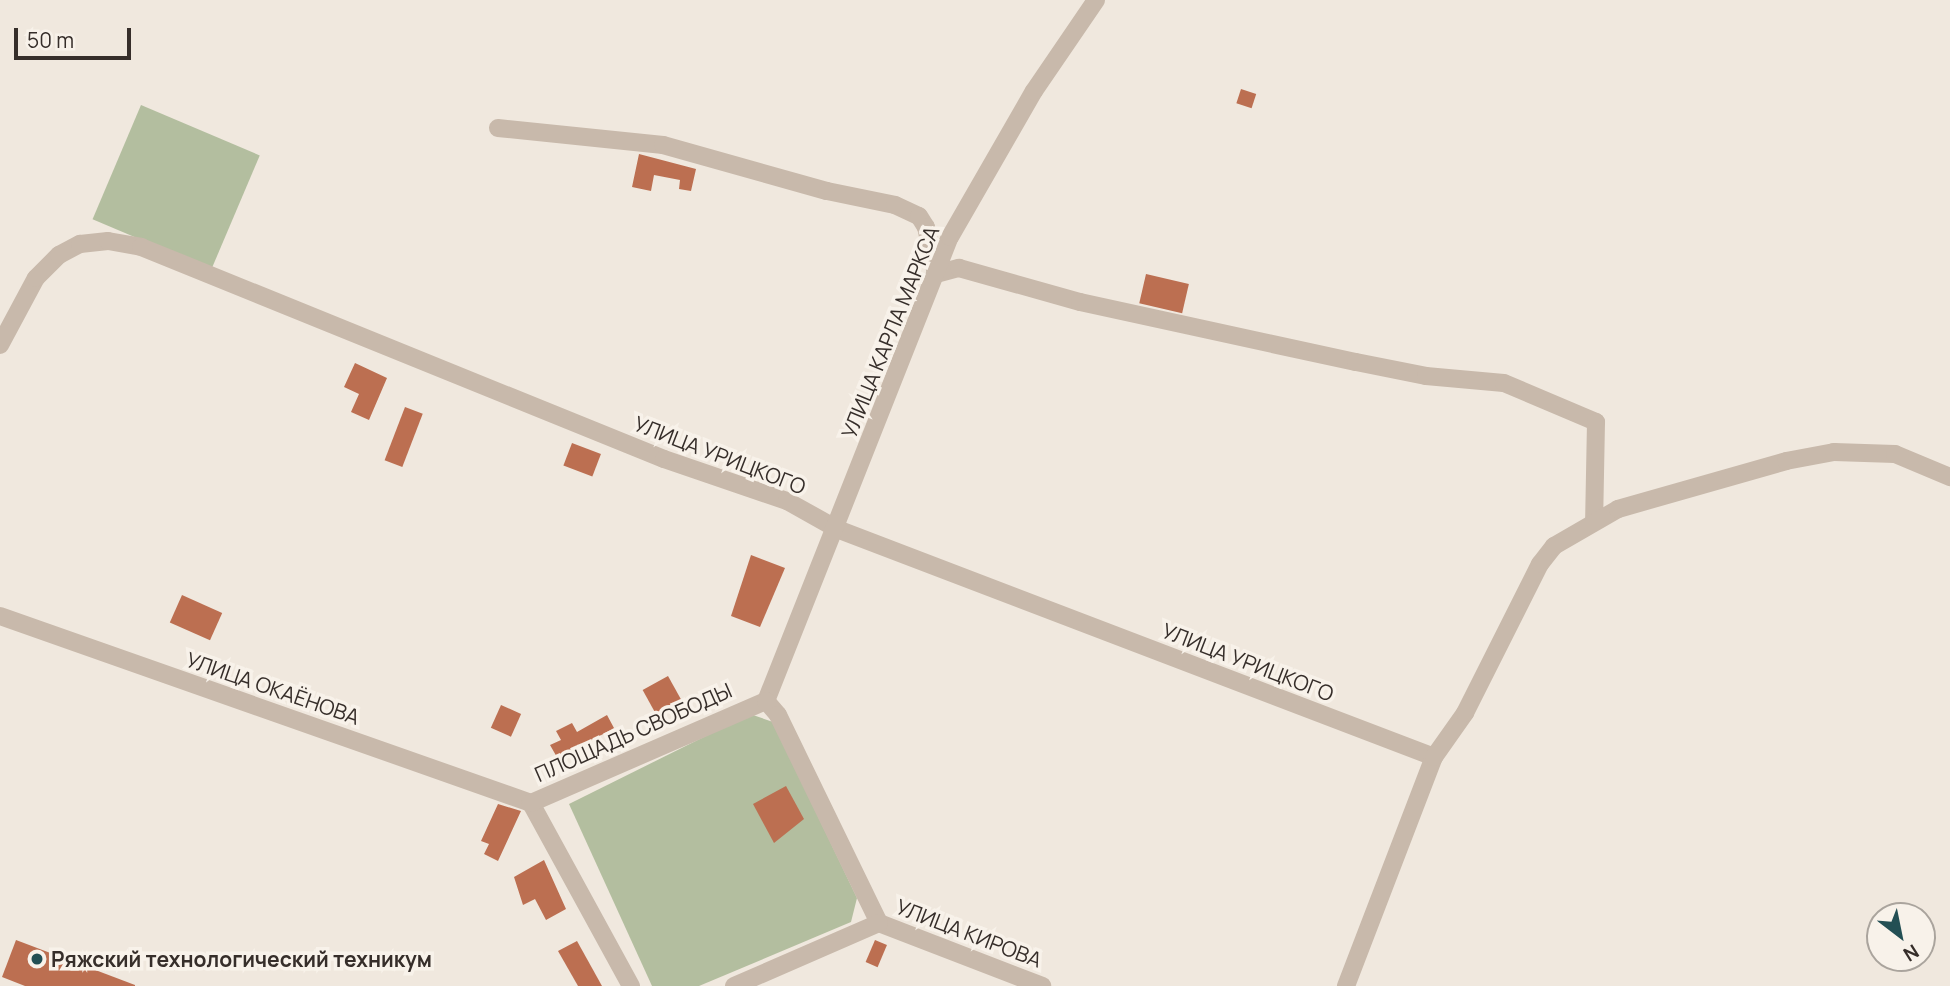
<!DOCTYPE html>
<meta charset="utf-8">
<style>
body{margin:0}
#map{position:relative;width:1950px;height:986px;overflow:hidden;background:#f0e8de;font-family:Manrope,sans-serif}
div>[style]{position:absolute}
.green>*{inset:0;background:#b3be9f;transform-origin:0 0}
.building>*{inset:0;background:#bc6f51;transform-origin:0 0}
.minor>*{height:18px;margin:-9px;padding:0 9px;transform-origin:9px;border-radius:9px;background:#c8b9ab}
.dots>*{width:19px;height:19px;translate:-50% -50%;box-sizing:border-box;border:4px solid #f8f2ea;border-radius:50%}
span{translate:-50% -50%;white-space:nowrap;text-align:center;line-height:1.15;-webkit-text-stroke:7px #f8f2ea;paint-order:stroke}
.street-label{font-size:21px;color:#362e2a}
.poi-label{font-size:21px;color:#362e2a;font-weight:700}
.left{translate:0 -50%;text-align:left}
.north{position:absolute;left:1866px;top:902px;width:70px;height:70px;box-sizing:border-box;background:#f8f2ea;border:2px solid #aaa49d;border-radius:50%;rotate:148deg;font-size:19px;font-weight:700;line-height:28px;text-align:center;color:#362e2a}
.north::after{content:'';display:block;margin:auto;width:24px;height:32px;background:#234f54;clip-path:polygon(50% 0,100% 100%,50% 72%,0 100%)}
.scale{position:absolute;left:14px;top:28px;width:117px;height:32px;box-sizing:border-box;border:4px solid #362e2a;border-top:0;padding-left:9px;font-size:21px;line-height:24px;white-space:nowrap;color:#362e2a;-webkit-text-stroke:5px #f8f2ea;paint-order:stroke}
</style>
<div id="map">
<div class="green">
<i style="left:141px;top:105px;width:129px;height:124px;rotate:23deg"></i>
<i style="clip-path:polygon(750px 714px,773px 722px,857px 898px,851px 922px,699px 986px,652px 986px,569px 804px)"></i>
</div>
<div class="building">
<i style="left:1241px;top:89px;width:16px;height:15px;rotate:18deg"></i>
<i style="clip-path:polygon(639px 154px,696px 169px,691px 191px,679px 189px,680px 180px,654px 175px,651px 191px,632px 187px)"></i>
<i style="left:1146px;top:274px;width:44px;height:30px;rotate:13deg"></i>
<i style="clip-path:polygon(355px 363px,387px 378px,369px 420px,351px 412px,359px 394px,344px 387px)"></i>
<i style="left:405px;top:407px;width:19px;height:57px;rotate:21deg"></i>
<i style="left:572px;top:443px;width:31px;height:24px;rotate:21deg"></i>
<i style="clip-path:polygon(751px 555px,785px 568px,760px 627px,731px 616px)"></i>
<i style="left:182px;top:595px;width:44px;height:30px;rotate:24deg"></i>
<i style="left:668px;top:676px;width:29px;height:29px;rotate:61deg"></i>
<i style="left:501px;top:705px;width:22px;height:25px;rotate:24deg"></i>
<i style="clip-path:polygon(607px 715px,614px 728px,558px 759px,550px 745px,561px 740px,556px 731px,572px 723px,577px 732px)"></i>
<i style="clip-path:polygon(786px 786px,804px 819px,774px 843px,753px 804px)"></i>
<i style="clip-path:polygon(498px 804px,521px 811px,498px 861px,484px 854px,489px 844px,481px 841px)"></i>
<i style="clip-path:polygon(544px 860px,566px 909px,546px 920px,535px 899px,523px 905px,514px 877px)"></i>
<i style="clip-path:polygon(16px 940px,135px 985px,135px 986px,25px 986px,2px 977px)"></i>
<i style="left:875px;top:940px;width:13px;height:24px;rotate:23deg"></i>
<i style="clip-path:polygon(577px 941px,602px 986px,578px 986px,558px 951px)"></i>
</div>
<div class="minor">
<i style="left:498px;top:128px;width:166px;rotate:5.9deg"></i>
<i style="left:663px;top:145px;width:170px;rotate:15.7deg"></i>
<i style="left:827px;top:191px;width:69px;rotate:11.6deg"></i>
<i style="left:895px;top:205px;width:26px;rotate:25deg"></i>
<i style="left:919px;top:216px;width:13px;rotate:58deg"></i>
<i style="left:926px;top:227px;width:48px;rotate:78deg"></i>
<i style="left:936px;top:274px;width:24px;rotate:-15deg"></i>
<i style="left:959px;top:268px;width:126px;rotate:15.7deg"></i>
<i style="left:1080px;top:302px;width:282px;rotate:12.3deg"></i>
<i style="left:1356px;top:362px;width:71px;rotate:11.3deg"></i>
<i style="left:1426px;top:376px;width:78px;rotate:5.1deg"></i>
<i style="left:1504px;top:383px;width:100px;rotate:23deg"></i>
<i style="left:1596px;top:422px;width:100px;rotate:91.1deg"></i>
<i style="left:0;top:345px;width:76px;rotate:-61.8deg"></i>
<i style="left:36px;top:278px;width:33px;rotate:-45deg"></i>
<i style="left:59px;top:255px;width:24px;rotate:-28deg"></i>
<i style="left:80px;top:244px;width:28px;rotate:-6deg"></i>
<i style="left:108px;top:241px;width:34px;rotate:10deg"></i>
<i style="left:141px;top:247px;width:564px;rotate:22.07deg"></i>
<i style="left:664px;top:459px;width:130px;rotate:18.9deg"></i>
<i style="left:787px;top:501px;width:57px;rotate:29.2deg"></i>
<i style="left:837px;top:529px;width:639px;rotate:20.9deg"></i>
<i style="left:0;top:616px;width:563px;rotate:19.4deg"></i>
<i style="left:766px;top:701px;width:499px;rotate:-68.4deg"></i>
<i style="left:950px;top:237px;width:168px;rotate:-60.1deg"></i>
<i style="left:1034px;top:91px;width:110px;rotate:-55.7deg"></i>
<i style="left:879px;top:923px;width:175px;rotate:21.1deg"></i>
<i style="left:631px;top:986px;width:209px;rotate:-118.7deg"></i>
<i style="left:531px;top:803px;width:256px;rotate:-23.5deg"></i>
<i style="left:766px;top:701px;width:18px;rotate:49deg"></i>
<i style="left:778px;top:715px;width:231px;rotate:64.1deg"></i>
<i style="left:734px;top:986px;width:158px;rotate:-23.5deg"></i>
<i style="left:1346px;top:986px;width:245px;rotate:-69deg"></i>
<i style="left:1434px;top:757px;width:54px;rotate:-54.8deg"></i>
<i style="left:1465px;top:713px;width:167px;rotate:-63.3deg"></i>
<i style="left:1540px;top:564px;width:23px;rotate:-52deg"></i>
<i style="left:1554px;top:546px;width:74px;rotate:-30deg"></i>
<i style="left:1618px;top:509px;width:175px;rotate:-15.9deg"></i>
<i style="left:1786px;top:461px;width:49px;rotate:-10.6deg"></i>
<i style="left:1834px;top:452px;width:61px;rotate:1.9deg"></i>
<i style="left:1895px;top:454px;width:60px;rotate:22.7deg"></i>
</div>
<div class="dots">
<i style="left:37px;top:959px;background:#234f54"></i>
</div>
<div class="street-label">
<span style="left:890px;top:332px;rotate:-68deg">УЛИЦА КАРЛА МАРКСА</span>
<span style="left:720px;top:455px;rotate:21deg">УЛИЦА УРИЦКОГО</span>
<span style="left:1248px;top:662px;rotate:21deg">УЛИЦА УРИЦКОГО</span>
<span style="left:273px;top:688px;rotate:19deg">УЛИЦА ОКАЁНОВА</span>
<span style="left:633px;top:732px;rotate:-24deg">ПЛОЩАДЬ СВОБОДЫ</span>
<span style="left:969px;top:933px;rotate:21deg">УЛИЦА КИРОВА</span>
</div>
<div class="poi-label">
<span class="left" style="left:51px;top:959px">Ряжский технологический техникум</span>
</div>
<div class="north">N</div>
<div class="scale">50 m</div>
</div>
